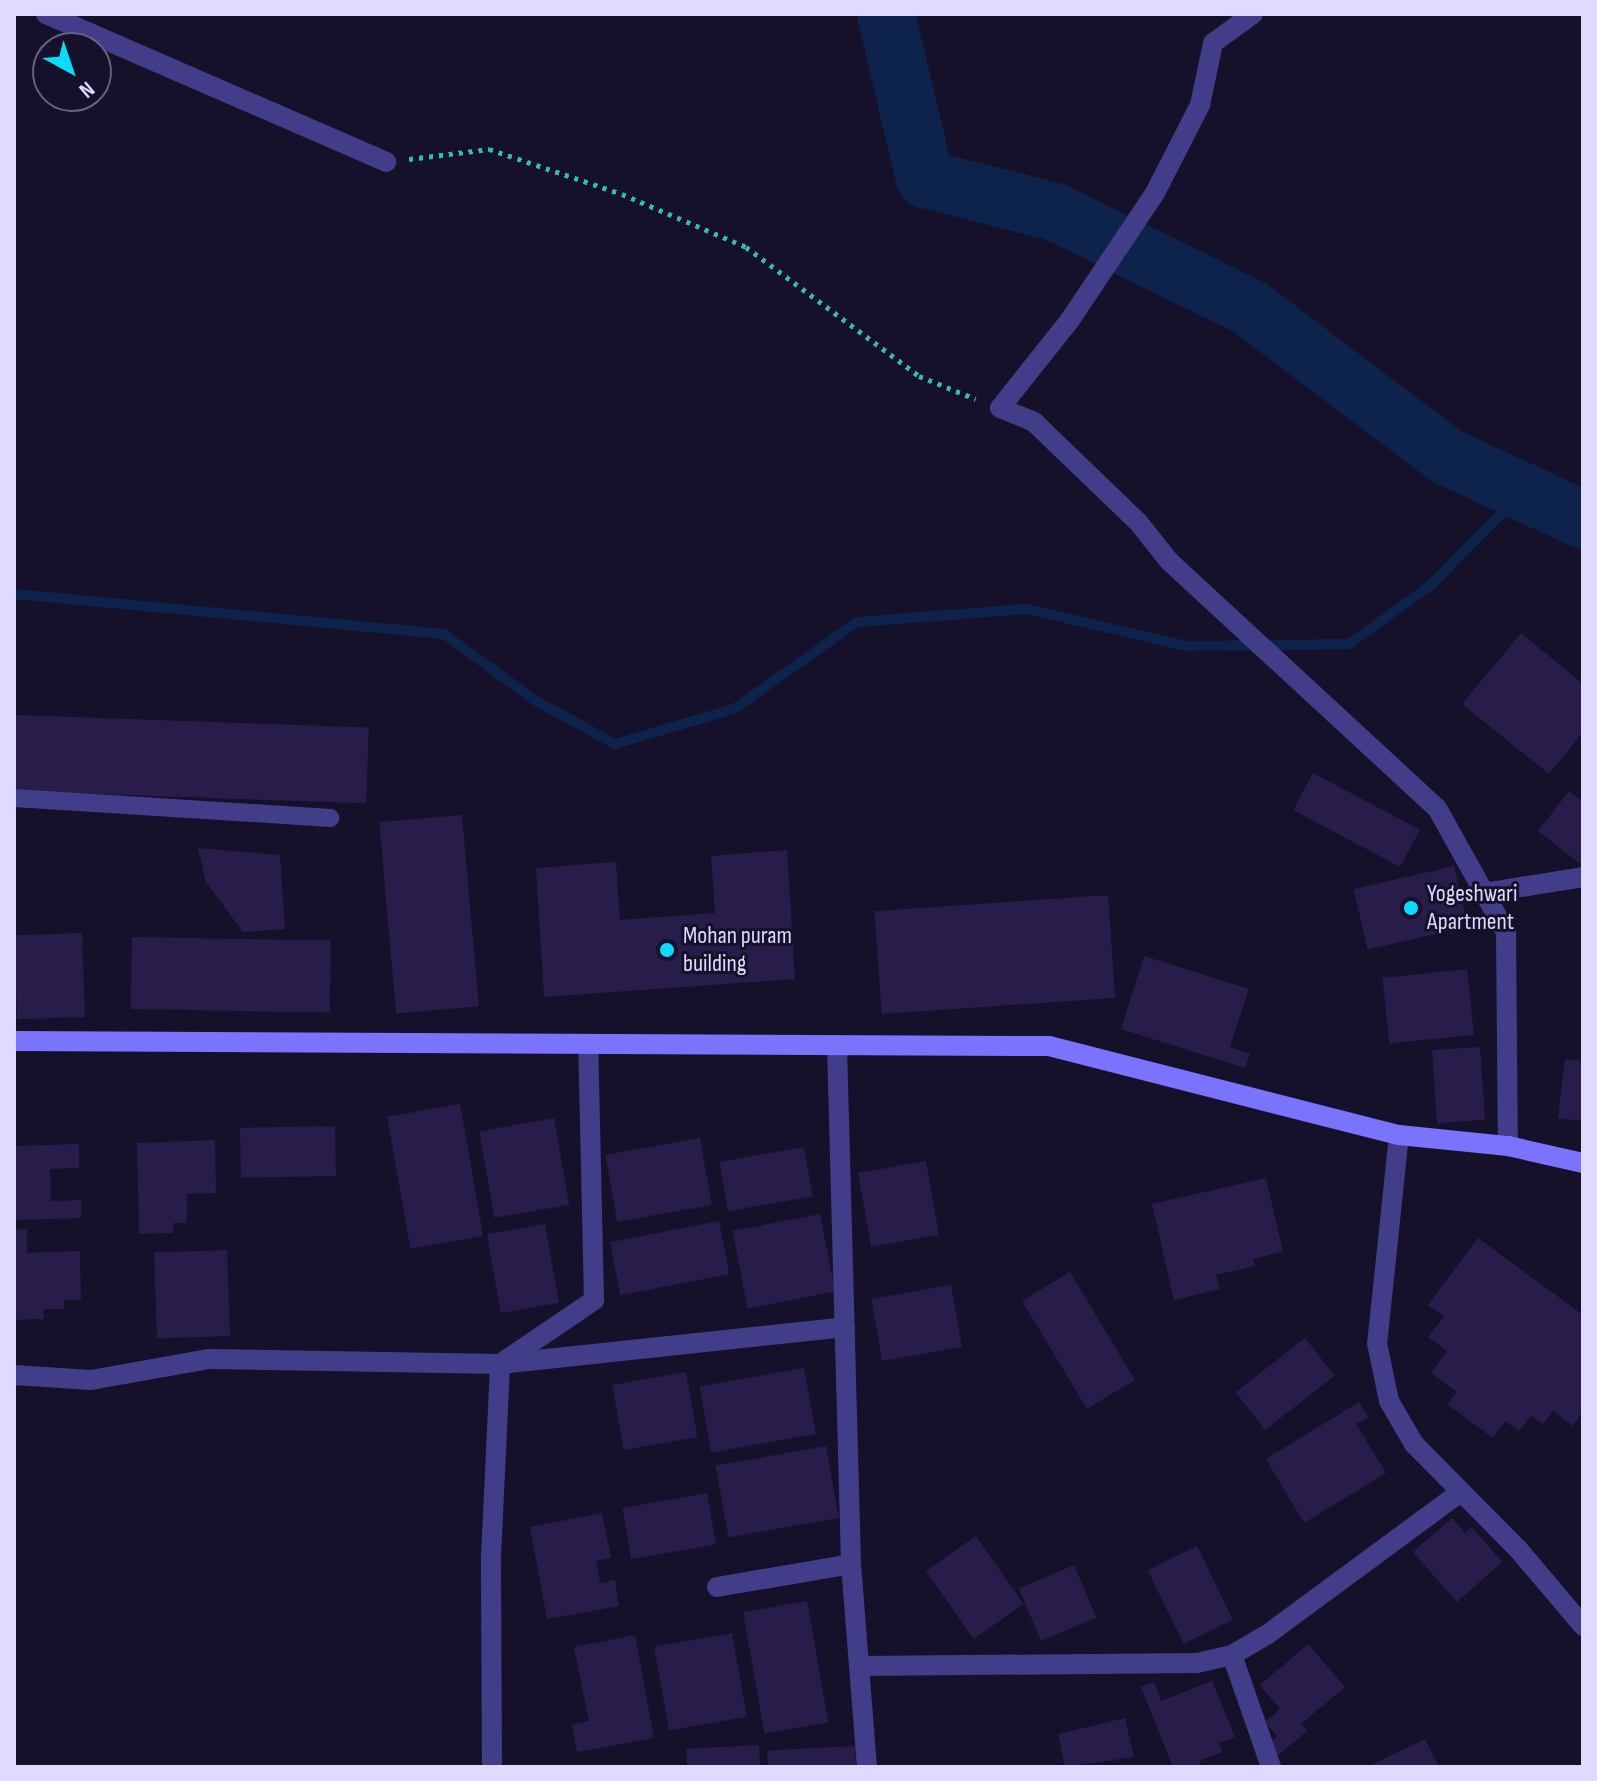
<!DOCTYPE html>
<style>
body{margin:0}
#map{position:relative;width:1597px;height:1781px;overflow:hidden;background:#16112a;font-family:"Sofia Sans Condensed",sans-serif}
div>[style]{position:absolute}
.stream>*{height:10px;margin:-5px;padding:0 5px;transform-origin:5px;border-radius:5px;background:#0e234c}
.river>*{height:58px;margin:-29px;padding:0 29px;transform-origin:29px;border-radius:29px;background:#0e234c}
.building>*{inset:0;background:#281d4a;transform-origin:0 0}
.path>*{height:5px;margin-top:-2.5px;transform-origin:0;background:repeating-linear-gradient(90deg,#32bab6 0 4px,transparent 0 10px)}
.lane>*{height:18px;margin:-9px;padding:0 9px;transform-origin:9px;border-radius:9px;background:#423d88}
.street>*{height:20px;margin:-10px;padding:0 10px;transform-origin:10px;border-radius:10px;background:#423d88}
.secondary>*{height:20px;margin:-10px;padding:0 10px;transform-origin:10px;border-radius:10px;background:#7a73fd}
.dots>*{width:22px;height:22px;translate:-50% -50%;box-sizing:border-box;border:4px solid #16112a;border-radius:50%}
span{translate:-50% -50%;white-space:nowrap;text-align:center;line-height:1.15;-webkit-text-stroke:6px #16112a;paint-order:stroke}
.poi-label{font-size:24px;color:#dfdafe}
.left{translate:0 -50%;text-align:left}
.frame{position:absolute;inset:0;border:16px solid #dfdafe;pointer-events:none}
.north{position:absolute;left:32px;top:32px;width:80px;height:80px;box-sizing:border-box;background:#16112a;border:2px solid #66617f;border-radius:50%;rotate:140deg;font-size:22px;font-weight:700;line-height:32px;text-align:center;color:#dfdafe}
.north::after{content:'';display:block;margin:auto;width:28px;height:36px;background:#09ddfb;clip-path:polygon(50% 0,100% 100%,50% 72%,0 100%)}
</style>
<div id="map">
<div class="stream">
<i style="left:14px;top:594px;width:432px;rotate:5.3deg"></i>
<i style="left:444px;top:634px;width:110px;rotate:36.1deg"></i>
<i style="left:533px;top:699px;width:94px;rotate:28.8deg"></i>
<i style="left:615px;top:744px;width:124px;rotate:-16.4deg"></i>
<i style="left:734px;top:709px;width:151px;rotate:-35.3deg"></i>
<i style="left:857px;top:622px;width:170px;rotate:-4.4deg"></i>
<i style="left:1027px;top:609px;width:163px;rotate:13.1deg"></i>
<i style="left:1186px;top:646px;width:163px;rotate:-0.7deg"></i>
<i style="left:1349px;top:644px;width:101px;rotate:-35.7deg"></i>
<i style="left:1431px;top:585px;width:131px;rotate:-45.3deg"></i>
</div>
<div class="river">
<i style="left:886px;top:14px;width:170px;rotate:76.7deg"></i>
<i style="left:925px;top:179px;width:134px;rotate:14.2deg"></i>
<i style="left:1055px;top:212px;width:216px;rotate:26.1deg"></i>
<i style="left:1249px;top:307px;width:247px;rotate:37.1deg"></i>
<i style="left:1446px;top:456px;width:151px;rotate:25deg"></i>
</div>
<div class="building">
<i style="clip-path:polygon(1521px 633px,1583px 684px,1583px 732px,1549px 774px,1462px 704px)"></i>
<i style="left:14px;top:715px;width:355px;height:76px;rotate:2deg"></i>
<i style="left:1313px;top:773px;width:121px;height:42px;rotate:28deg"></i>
<i style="clip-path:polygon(1569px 791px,1583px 802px,1583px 866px,1538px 831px)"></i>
<i style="left:462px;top:815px;width:192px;height:83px;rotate:85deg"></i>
<i style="clip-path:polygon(198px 848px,280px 855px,285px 929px,243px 932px,206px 882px)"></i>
<i style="clip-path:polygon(787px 850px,795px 979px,544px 997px,536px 868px,616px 862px,620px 920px,715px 913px,711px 856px)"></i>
<i style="left:1454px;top:866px;width:62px;height:103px;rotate:77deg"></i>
<i style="left:1108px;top:895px;width:103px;height:234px;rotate:86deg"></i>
<i style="left:82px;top:933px;width:84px;height:68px;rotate:88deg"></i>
<i style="left:132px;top:937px;width:199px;height:72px;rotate:1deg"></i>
<i style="clip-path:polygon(1144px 956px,1249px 989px,1230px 1047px,1250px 1054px,1245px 1068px,1121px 1029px)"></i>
<i style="left:1467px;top:969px;width:66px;height:85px;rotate:84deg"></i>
<i style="left:1480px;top:1047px;width:73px;height:48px;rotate:86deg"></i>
<i style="clip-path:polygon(1565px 1059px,1583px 1061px,1583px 1121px,1558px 1118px)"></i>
<i style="left:460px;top:1104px;width:134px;height:74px;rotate:80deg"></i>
<i style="left:554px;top:1118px;width:88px;height:76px;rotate:80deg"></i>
<i style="left:335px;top:1126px;width:50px;height:95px;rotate:89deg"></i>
<i style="left:700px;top:1138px;width:68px;height:96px;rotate:80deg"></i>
<i style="clip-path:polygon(215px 1140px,216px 1193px,187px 1194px,187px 1223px,173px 1223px,173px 1233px,139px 1234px,137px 1143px)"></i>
<i style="clip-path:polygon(79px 1144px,79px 1168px,50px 1169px,51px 1201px,81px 1200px,81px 1218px,14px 1220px,14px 1146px)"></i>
<i style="left:804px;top:1147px;width:50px;height:86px;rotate:80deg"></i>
<i style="left:926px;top:1161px;width:75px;height:69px;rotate:80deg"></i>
<i style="clip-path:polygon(1266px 1178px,1283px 1252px,1253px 1259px,1255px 1266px,1216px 1275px,1220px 1289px,1174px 1300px,1152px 1204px)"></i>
<i style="left:820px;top:1214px;width:79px;height:89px;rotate:79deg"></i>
<i style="left:719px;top:1221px;width:54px;height:111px;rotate:79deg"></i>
<i style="left:545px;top:1224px;width:80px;height:59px;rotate:80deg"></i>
<i style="clip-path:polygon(27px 1229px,27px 1253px,80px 1251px,81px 1300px,64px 1300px,64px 1309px,43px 1309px,44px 1319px,14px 1320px,14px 1230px)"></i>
<i style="clip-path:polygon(1478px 1238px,1583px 1315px,1583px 1411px,1573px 1426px,1553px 1411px,1543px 1424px,1531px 1416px,1519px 1431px,1505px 1421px,1493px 1438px,1447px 1404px,1457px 1392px,1431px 1373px,1447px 1351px,1428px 1337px,1444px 1317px,1428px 1305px)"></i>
<i style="left:227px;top:1250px;width:86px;height:73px;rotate:88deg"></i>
<i style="left:1070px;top:1272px;width:126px;height:56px;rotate:59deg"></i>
<i style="left:951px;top:1285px;width:63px;height:81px;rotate:80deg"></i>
<i style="left:1305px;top:1338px;width:48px;height:88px;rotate:52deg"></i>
<i style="left:804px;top:1368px;width:67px;height:106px;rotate:80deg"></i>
<i style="left:686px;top:1372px;width:66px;height:75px;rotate:80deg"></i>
<i style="clip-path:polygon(1359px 1402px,1368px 1417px,1356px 1424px,1386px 1473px,1304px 1523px,1266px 1459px)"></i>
<i style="left:826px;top:1446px;width:73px;height:112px;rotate:80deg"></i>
<i style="left:707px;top:1493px;width:52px;height:86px;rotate:80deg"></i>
<i style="clip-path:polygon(602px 1513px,611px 1558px,596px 1561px,600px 1583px,615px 1580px,619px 1606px,547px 1619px,530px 1527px)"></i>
<i style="clip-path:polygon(1452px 1518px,1465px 1533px,1472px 1527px,1502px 1562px,1457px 1602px,1413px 1552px)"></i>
<i style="left:976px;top:1536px;width:83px;height:61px;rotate:55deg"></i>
<i style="left:1197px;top:1546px;width:82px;height:55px;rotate:64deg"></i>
<i style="left:1074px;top:1565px;width:57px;height:60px;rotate:67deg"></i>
<i style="left:807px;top:1601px;width:123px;height:65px;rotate:80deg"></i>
<i style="left:732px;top:1633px;width:85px;height:79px;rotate:80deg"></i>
<i style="clip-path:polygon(635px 1635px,654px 1738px,577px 1752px,572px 1724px,589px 1721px,574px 1647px)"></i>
<i style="clip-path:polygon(1308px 1644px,1345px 1687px,1301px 1724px,1307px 1731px,1276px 1757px,1266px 1746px,1277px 1736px,1265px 1722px,1280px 1709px,1260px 1685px)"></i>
<i style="clip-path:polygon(1212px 1681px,1235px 1737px,1219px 1743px,1222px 1752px,1199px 1761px,1201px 1767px,1173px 1767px,1141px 1687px,1154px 1682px,1161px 1701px)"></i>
<i style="clip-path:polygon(1125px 1718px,1134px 1757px,1065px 1767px,1058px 1734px)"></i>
<i style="clip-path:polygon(1425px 1739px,1439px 1767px,1367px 1767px)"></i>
<i style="left:759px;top:1745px;width:22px;height:73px;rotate:87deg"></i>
<i style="left:855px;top:1746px;width:21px;height:88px;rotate:87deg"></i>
</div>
<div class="path">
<i style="left:409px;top:159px;width:81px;rotate:-7.1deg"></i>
<i style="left:489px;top:149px;width:140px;rotate:18.7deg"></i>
<i style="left:622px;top:194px;width:135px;rotate:23.1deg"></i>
<i style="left:746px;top:247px;width:216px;rotate:36.7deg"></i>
<i style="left:919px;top:376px;width:61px;rotate:22deg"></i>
</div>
<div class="lane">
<i style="left:14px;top:798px;width:317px;rotate:3.6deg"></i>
</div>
<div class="street">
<i style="left:46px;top:14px;width:371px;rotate:23.5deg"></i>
<i style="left:1253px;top:14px;width:49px;rotate:144.1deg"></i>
<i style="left:1213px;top:43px;width:63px;rotate:101.8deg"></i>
<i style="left:1200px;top:105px;width:99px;rotate:117.1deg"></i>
<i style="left:1155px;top:193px;width:153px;rotate:123.8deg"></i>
<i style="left:1070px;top:320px;width:112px;rotate:128.5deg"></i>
<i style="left:1000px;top:408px;width:37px;rotate:22deg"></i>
<i style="left:1034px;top:422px;width:144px;rotate:43.9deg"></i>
<i style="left:1138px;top:522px;width:50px;rotate:51.5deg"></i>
<i style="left:1169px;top:561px;width:364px;rotate:42.7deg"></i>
<i style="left:1437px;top:808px;width:142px;rotate:60.9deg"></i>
<i style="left:1506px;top:932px;width:214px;rotate:89.5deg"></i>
<i style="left:1484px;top:893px;width:100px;rotate:-9.2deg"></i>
<i style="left:837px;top:1046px;width:518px;rotate:88.45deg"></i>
<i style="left:851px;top:1564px;width:204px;rotate:85.5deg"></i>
<i style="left:1399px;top:1135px;width:209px;rotate:96deg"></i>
<i style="left:1377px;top:1343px;width:59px;rotate:78.3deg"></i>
<i style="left:1389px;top:1401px;width:50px;rotate:59.8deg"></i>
<i style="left:1414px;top:1444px;width:148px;rotate:45.3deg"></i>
<i style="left:1518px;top:1549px;width:101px;rotate:49.8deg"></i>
<i style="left:14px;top:1375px;width:77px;rotate:3.7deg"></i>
<i style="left:91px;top:1380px;width:120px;rotate:-10.1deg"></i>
<i style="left:209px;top:1359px;width:291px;rotate:1deg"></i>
<i style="left:500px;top:1364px;width:114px;rotate:-34.2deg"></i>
<i style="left:594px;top:1300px;width:256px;rotate:-91.3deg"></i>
<i style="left:717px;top:1587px;width:136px;rotate:-9.7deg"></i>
<i style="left:1232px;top:1655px;width:119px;rotate:70.8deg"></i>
<i style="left:859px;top:1666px;width:338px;rotate:-0.5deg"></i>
<i style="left:1197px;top:1663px;width:36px;rotate:-13deg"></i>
<i style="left:1232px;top:1655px;width:42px;rotate:-30.3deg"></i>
<i style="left:1268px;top:1634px;width:236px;rotate:-36.4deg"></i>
<i style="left:492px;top:1767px;width:210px;rotate:-90.3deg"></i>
<i style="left:491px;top:1557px;width:193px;rotate:-87.3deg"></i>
<i style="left:500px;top:1364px;width:347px;rotate:-6.1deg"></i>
</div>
<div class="secondary">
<i style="left:14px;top:1041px;width:1035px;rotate:0.28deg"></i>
<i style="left:1049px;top:1046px;width:361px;rotate:14.3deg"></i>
<i style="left:1399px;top:1135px;width:110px;rotate:5.8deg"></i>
<i style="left:1508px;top:1146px;width:77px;rotate:12.8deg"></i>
</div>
<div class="dots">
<i style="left:1411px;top:908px;background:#09ddfb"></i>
<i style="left:667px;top:950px;background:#09ddfb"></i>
</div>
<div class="poi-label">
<span class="left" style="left:1427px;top:908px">Yogeshwari<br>Apartment</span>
<span class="left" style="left:683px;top:950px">Mohan puram<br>building</span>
</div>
<div class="frame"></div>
<div class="north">N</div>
</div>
